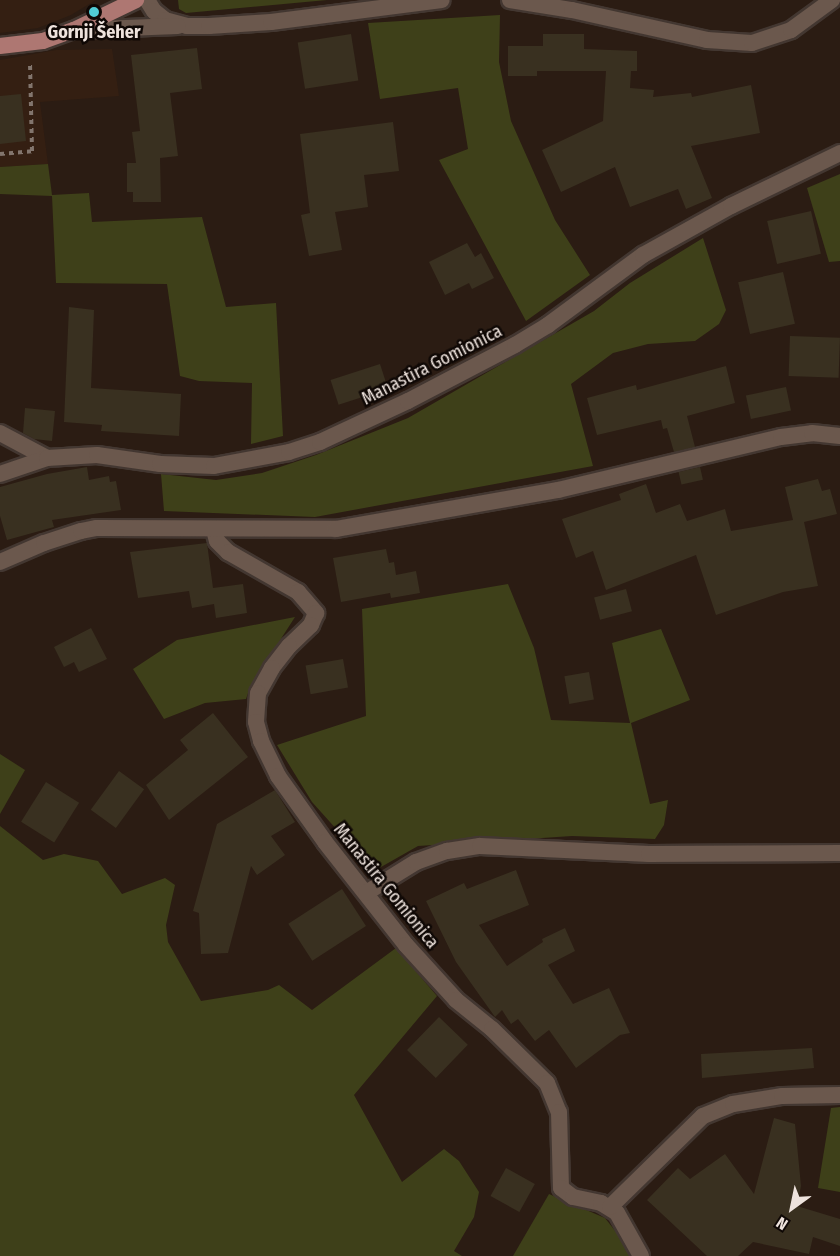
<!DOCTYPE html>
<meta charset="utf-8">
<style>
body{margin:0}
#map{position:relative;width:840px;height:1256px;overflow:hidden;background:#2b1c13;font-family:"Fira Sans Condensed",sans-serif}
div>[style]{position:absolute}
.built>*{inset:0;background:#341f12}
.green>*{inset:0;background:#3e4019}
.building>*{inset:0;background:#393020;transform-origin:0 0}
.path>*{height:4px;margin-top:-2px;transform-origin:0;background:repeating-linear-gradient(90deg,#82756d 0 4.5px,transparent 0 9px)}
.roads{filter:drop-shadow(2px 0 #433731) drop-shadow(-2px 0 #433731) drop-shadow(0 2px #433731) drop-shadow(0 -2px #433731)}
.minor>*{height:16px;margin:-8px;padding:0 8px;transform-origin:8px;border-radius:8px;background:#6b584d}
.primary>*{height:16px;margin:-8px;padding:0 8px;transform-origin:8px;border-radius:8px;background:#ae7772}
.dots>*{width:16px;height:16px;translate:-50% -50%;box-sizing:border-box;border:3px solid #0f0805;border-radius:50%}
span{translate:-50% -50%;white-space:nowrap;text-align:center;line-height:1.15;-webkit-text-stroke:5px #0f0805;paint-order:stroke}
.poi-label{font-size:18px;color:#eee3dd;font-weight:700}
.street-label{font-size:18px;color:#eee3dd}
.north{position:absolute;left:762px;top:1178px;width:60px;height:60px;-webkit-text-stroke:4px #0f0805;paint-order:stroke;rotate:213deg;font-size:16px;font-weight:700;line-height:24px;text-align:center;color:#eee3dd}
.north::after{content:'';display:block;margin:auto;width:21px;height:27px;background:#eee3dd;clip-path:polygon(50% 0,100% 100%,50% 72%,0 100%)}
</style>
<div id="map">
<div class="built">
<i style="clip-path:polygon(0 0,96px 0,71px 15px,38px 28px,0 33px)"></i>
<i style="clip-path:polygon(112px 49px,119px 96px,40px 102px,48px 164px,0 167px,0 60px,56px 50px)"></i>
</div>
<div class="green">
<i style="clip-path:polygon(178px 0,327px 0,186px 13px,179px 9px)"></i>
<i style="clip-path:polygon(500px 15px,499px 62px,511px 121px,555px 220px,590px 275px,526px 321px,439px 160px,468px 149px,458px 88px,380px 99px,368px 23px)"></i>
<i style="clip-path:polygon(48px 164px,52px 195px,89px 193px,92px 222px,202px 217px,226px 307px,276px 303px,283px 436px,251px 444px,252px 383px,199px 381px,180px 376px,167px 284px,56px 283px,52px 196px,0 194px,0 167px)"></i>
<i style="clip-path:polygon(840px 174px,840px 261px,829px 262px,807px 188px)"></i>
<i style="clip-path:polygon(703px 238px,726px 310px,719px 324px,695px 341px,648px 344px,613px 353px,571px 384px,593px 466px,315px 517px,164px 511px,161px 474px,216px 480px,262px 473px,316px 455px,408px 418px,594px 311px,630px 283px)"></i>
<i style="clip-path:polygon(508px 584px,534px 648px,551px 720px,630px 723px,612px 643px,661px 629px,690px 700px,631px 723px,650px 804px,668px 800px,664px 825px,655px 839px,572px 836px,418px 846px,374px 871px,312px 802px,277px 745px,366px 716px,362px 609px)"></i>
<i style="clip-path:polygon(295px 617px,250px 687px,246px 699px,205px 703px,164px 719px,133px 669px,177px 640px)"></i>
<i style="clip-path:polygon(0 754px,25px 770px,0 814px)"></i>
<i style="clip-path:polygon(0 826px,43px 860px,64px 854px,98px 861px,122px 894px,165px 878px,175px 885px,166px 925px,168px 942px,201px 1001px,268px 990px,279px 985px,312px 1010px,396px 948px,437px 996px,354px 1095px,402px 1182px,444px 1149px,459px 1161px,479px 1192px,474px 1217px,454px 1251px,462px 1256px,0 1256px)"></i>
<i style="clip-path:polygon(840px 1107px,840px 1192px,818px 1188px,831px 1108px)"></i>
<i style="clip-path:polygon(549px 1194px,605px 1218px,620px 1237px,630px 1256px,513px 1256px)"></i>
</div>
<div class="building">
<i style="left:351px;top:34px;width:47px;height:54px;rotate:81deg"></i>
<i style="clip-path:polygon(543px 34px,584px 34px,584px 49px,637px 51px,637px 71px,631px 71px,630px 88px,654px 90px,653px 97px,691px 93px,692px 97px,751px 85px,760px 133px,691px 146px,712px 198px,686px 209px,678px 189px,630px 207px,615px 167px,561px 192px,542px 150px,603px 121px,606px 71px,537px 71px,537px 76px,508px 76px,508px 46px,543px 46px)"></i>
<i style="clip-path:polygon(197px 48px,202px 89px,170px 93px,178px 156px,160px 158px,161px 202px,133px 202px,133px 192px,127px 192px,127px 163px,136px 163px,132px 132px,140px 131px,131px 55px)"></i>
<i style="clip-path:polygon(21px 94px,26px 141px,0 144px,0 96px)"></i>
<i style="clip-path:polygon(393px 122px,399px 171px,364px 175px,368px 207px,335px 212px,342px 250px,309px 256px,301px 215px,310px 213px,300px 134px)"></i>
<i style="left:811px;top:211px;width:44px;height:45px;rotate:77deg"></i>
<i style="clip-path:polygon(467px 243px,475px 257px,481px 253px,494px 278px,472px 289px,469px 283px,445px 295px,429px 262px)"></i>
<i style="left:783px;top:272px;width:53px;height:46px;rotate:77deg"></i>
<i style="clip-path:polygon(69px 307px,94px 310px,91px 388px,181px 394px,179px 436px,101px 431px,102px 425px,64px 422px)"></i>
<i style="left:790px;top:336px;width:50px;height:40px;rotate:2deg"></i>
<i style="left:380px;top:364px;width:26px;height:52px;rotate:72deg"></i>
<i style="clip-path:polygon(726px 366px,735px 403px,687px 416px,695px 447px,674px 452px,667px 428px,663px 429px,661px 420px,597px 435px,587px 398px,636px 385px,637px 390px)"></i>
<i style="left:786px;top:387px;width:24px;height:41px;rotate:78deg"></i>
<i style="clip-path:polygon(25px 408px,55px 411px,52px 441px,34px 439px,23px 433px)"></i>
<i style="clip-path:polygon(87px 467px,89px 480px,109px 476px,110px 482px,116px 481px,121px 510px,52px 520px,54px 527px,7px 540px,0 516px,0 487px,47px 474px)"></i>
<i style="left:700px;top:467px;width:13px;height:22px;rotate:77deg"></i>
<i style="clip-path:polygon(818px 479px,822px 491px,830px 489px,837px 514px,804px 522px,818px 586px,783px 592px,716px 615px,696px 555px,606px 590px,593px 551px,576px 558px,562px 519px,621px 500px,619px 494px,646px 484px,656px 513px,680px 504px,687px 521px,725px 509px,731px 531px,793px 520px,785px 487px)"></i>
<i style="clip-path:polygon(207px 543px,213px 588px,243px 584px,247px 613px,216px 618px,214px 604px,192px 608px,189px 591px,138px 598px,130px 552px)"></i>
<i style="clip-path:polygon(386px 549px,389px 563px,394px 562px,396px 575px,416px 571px,420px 593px,391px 598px,390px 593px,341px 602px,333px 558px)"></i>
<i style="left:626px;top:589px;width:23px;height:33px;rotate:75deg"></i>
<i style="clip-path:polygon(91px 628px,107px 659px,79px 672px,74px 662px,64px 667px,54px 647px)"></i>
<i style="left:343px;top:659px;width:29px;height:38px;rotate:80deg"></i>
<i style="left:589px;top:672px;width:28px;height:25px;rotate:80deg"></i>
<i style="clip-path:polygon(213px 713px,248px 757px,169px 820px,146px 785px,188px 750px,180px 740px)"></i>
<i style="left:119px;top:771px;width:31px;height:48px;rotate:36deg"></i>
<i style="left:46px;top:782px;width:39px;height:47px;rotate:32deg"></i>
<i style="clip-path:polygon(275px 790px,295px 822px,271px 836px,285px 855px,257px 875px,251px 866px,228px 953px,201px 954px,199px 913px,193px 911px,217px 824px)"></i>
<i style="clip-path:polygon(516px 870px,529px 905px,479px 925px,507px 966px,543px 942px,542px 939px,565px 928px,575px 951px,548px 965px,573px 1004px,609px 988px,630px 1033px,620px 1035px,576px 1068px,549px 1030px,535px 1041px,518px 1019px,511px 1024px,502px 1010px,495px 1017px,456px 962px,426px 901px,464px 883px,467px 889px)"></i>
<i style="left:342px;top:889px;width:44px;height:64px;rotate:57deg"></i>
<i style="left:439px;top:1017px;width:40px;height:46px;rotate:44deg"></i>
<i style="clip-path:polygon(812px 1048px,814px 1068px,702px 1078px,701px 1054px)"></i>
<i style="clip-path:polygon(774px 1118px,795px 1124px,801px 1186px,797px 1206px,840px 1219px,840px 1246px,813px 1237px,809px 1254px,753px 1242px,738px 1256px,707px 1256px,647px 1200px,678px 1168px,690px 1179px,725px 1154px,754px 1194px)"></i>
<i style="left:506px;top:1168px;width:33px;height:32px;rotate:29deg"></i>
</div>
<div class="path">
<i style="left:0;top:154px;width:32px;rotate:-5deg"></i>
<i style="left:32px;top:151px;width:87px;rotate:-91.3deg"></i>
</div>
<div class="roads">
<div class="minor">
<i style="left:147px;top:0;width:13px;rotate:58deg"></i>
<i style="left:154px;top:11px;width:14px;rotate:39deg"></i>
<i style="left:165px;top:20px;width:23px;rotate:15deg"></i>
<i style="left:187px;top:26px;width:22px"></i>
<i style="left:209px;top:26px;width:62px;rotate:-3.7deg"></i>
<i style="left:271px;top:22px;width:172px;rotate:-7.3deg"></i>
<i style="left:510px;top:0;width:63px;rotate:9.2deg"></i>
<i style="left:572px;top:10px;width:138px;rotate:12.5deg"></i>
<i style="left:707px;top:40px;width:45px;rotate:3.8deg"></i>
<i style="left:752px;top:43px;width:41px;rotate:-18.4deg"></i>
<i style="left:791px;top:30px;width:51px;rotate:-36.2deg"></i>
<i style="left:74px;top:30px;width:104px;rotate:-2.2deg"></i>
<i style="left:0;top:433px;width:53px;rotate:28deg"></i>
<i style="left:0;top:474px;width:50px;rotate:-18.8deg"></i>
<i style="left:47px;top:458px;width:50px;rotate:-3.4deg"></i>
<i style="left:97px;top:455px;width:64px;rotate:8.1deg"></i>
<i style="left:160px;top:464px;width:54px;rotate:2.1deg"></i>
<i style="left:214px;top:466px;width:76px;rotate:-10.6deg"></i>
<i style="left:289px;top:452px;width:33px;rotate:-18deg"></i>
<i style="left:320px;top:442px;width:97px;rotate:-25deg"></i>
<i style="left:408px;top:401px;width:121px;rotate:-27.6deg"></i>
<i style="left:515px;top:345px;width:39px;rotate:-31deg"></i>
<i style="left:548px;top:325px;width:118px;rotate:-36.4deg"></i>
<i style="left:643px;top:255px;width:101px;rotate:-29.1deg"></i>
<i style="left:731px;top:206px;width:121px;rotate:-25.9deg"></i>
<i style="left:214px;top:530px;width:11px;rotate:75deg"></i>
<i style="left:217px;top:541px;width:16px;rotate:45deg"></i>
<i style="left:228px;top:552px;width:81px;rotate:29.7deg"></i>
<i style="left:298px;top:592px;width:28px;rotate:49deg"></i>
<i style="left:316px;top:613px;width:13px;rotate:113deg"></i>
<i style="left:311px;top:625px;width:30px;rotate:136deg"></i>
<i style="left:289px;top:646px;width:28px;rotate:128deg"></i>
<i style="left:272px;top:668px;width:29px;rotate:119deg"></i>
<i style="left:258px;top:693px;width:29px;rotate:94deg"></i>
<i style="left:256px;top:722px;width:20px;rotate:75deg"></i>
<i style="left:261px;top:741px;width:39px;rotate:64deg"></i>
<i style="left:278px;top:776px;width:81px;rotate:54.5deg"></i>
<i style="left:325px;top:842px;width:131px;rotate:51.8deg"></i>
<i style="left:406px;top:945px;width:74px;rotate:47.7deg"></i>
<i style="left:456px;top:1000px;width:46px;rotate:38.9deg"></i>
<i style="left:492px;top:1029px;width:77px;rotate:44.5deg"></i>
<i style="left:547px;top:1083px;width:31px;rotate:68deg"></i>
<i style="left:559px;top:1112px;width:76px;rotate:88.5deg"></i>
<i style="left:561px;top:1188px;width:15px;rotate:37deg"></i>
<i style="left:573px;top:1197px;width:29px;rotate:12deg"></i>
<i style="left:601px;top:1203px;width:19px;rotate:32deg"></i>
<i style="left:617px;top:1213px;width:49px;rotate:60.8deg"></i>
<i style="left:0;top:562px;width:48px;rotate:-23.4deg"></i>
<i style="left:44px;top:543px;width:39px;rotate:-18deg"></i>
<i style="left:81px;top:531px;width:16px;rotate:-11deg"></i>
<i style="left:97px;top:528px;width:239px;rotate:0.2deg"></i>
<i style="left:336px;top:529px;width:225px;rotate:-10deg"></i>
<i style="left:558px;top:490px;width:229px;rotate:-13.4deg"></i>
<i style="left:781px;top:437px;width:31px;rotate:-7deg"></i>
<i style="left:812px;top:433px;width:28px;rotate:6deg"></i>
<i style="left:366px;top:893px;width:59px;rotate:-31.8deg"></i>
<i style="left:416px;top:862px;width:33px;rotate:-20deg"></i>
<i style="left:447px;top:851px;width:33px;rotate:-9deg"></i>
<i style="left:480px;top:846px;width:169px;rotate:2.7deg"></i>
<i style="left:649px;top:854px;width:191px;rotate:-0.3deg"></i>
<i style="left:610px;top:1207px;width:130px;rotate:-44.4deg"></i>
<i style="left:703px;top:1116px;width:32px;rotate:-22deg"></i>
<i style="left:733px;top:1104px;width:50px;rotate:-9.3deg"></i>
<i style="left:782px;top:1096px;width:58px;rotate:-1deg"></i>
</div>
<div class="primary">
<i style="left:0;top:46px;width:43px;rotate:-6.6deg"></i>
<i style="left:43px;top:41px;width:33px;rotate:-20deg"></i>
<i style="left:74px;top:30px;width:69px;rotate:-25.8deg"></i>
</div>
</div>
<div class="dots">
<i style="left:94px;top:12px;background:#51ccd5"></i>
</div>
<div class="poi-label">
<span style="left:94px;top:32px">Gornji Šeher</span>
</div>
<div class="street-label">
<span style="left:432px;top:365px;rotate:-27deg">Manastira Gomionica</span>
<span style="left:386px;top:886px;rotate:51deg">Manastira Gomionica</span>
</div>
<div class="north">N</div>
</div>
